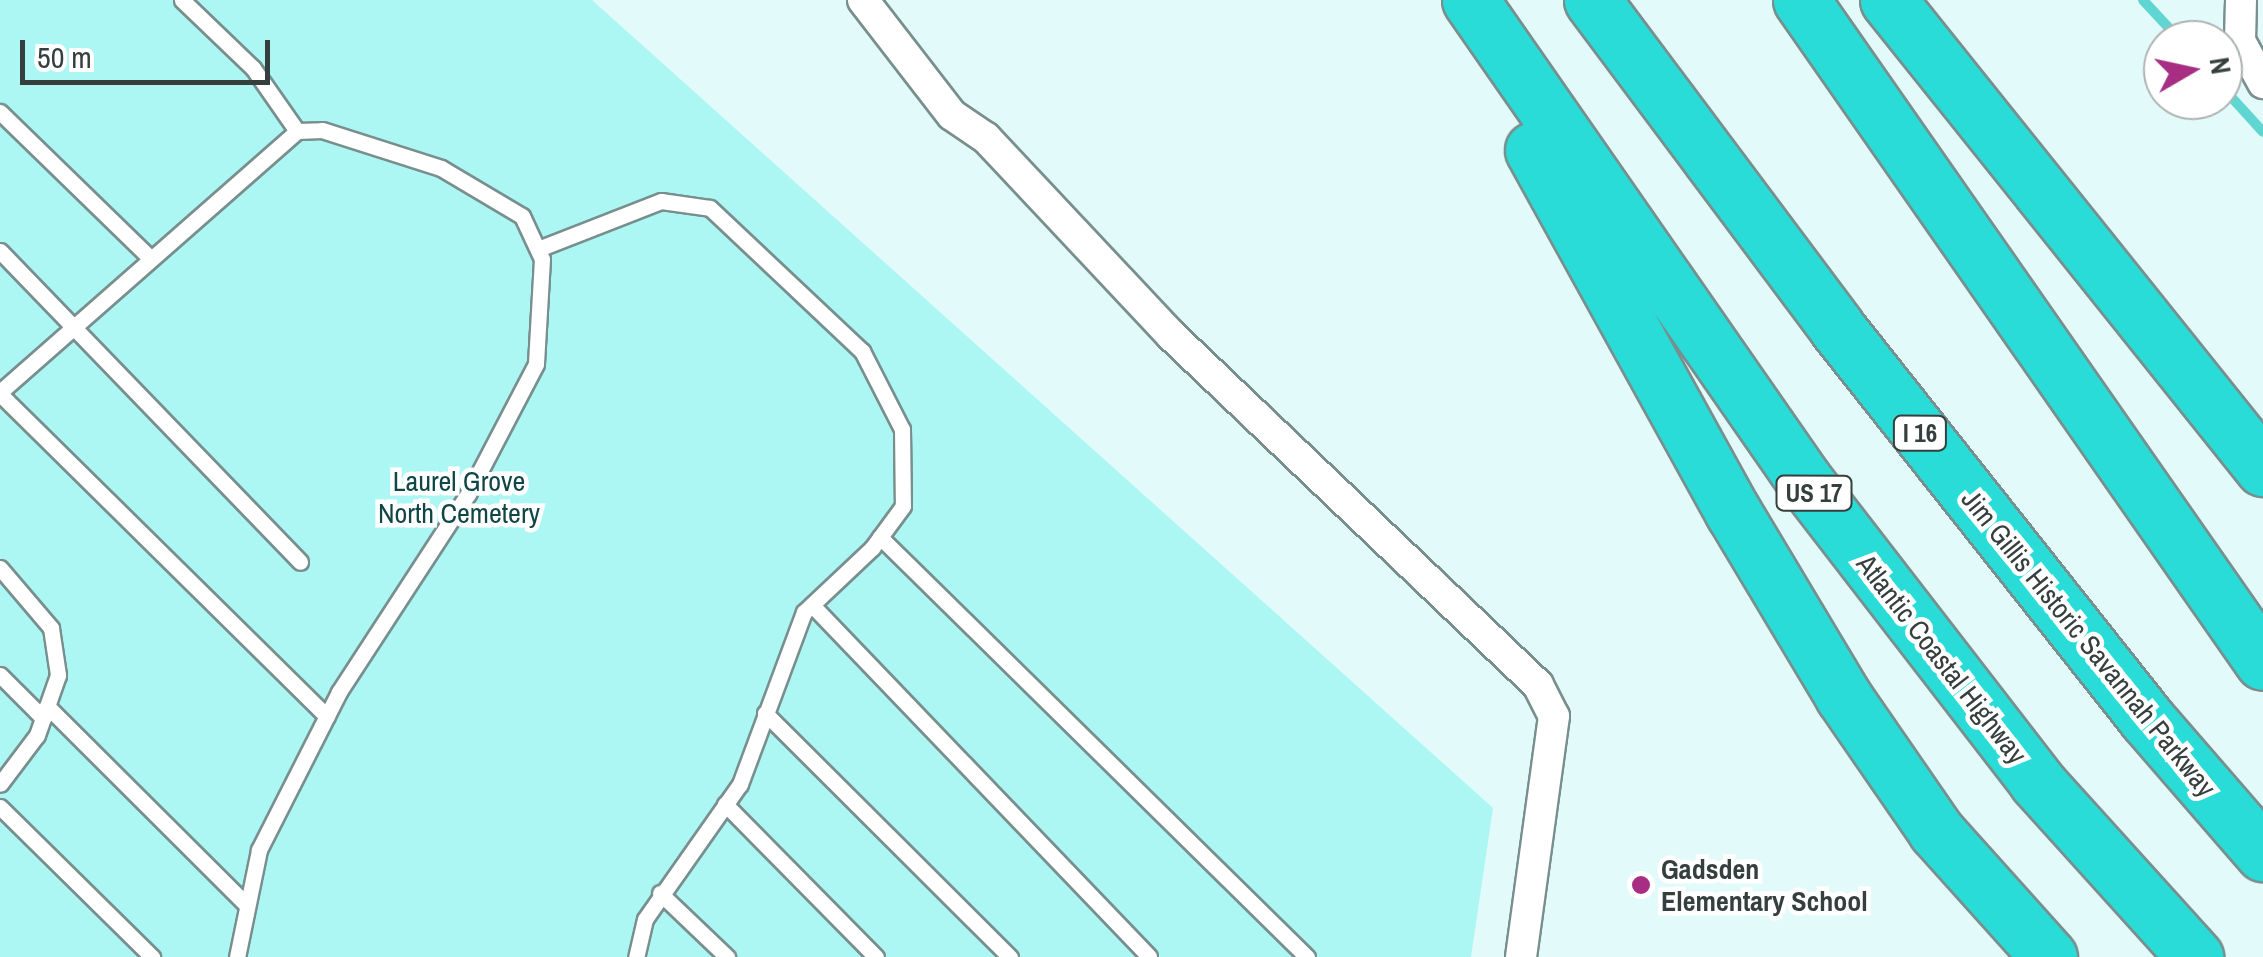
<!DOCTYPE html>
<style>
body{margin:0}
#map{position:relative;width:2263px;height:957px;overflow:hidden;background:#e2fbfa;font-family:"Archivo Narrow",sans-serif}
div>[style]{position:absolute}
.green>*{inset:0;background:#acf7f4}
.stream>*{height:10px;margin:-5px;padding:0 5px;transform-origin:5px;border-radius:5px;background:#60d6d2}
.roads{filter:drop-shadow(2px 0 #788f8e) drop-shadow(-2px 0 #788f8e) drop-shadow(0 2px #788f8e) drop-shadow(0 -2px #788f8e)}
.service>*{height:15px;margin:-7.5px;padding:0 7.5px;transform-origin:7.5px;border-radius:7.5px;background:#fff}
.minor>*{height:30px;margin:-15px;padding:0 15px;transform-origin:15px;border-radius:15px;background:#fff}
.motorway>*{height:55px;margin:-27.5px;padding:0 27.5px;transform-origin:27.5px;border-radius:27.5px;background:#2adcd8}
.dots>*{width:28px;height:28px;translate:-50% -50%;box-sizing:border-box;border:5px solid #fff;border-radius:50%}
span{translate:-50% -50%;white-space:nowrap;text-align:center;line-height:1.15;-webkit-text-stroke:9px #fff;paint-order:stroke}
.shield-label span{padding:2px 8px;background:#fff;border:2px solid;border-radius:8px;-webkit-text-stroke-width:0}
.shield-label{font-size:25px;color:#353f3e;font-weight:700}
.park-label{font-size:28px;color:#104645}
.street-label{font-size:28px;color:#353f3e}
.poi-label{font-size:28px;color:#353f3e;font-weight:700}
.left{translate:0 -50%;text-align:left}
.north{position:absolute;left:2143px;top:20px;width:100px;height:100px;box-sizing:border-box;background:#fff;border:2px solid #aeb2b2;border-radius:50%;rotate:81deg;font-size:28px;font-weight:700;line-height:40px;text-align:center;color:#353f3e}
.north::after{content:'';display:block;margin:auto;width:35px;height:45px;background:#a72e83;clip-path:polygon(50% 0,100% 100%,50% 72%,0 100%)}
.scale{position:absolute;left:20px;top:40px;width:250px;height:45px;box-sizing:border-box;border:5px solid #353f3e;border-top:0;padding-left:12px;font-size:30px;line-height:35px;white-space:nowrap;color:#353f3e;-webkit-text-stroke:8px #fff;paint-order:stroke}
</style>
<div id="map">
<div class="green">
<i style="clip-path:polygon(0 0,592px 0,1493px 808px,1471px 957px,0 957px)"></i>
</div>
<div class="stream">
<i style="left:2143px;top:0;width:54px;rotate:47.2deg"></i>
<i style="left:2223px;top:88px;width:59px;rotate:47.7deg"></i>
</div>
<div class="roads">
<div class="service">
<i style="left:182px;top:0;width:98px;rotate:43.8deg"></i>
<i style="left:253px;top:68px;width:77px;rotate:55.1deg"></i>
<i style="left:0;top:112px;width:206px;rotate:44.2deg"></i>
<i style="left:538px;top:249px;width:132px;rotate:-21.3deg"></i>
<i style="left:661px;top:201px;width:49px;rotate:8.1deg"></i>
<i style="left:710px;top:208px;width:209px;rotate:43.3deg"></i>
<i style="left:862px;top:351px;width:88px;rotate:62.9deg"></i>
<i style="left:902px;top:429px;width:77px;rotate:89.3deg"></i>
<i style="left:903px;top:506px;width:52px;rotate:126.4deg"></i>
<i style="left:872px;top:548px;width:93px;rotate:136.7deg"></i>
<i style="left:804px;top:612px;width:184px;rotate:110.4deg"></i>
<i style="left:740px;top:784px;width:165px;rotate:125.1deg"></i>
<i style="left:645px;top:919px;width:39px;rotate:103deg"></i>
<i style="left:0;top:251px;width:432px;rotate:46deg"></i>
<i style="left:0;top:392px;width:395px;rotate:-41.3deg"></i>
<i style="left:297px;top:131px;width:25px;rotate:-2deg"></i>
<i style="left:322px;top:130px;width:125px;rotate:17.7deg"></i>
<i style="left:441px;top:168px;width:94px;rotate:30.7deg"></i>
<i style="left:522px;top:216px;width:47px;rotate:65.1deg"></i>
<i style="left:542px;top:259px;width:105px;rotate:93.3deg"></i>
<i style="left:536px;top:364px;width:147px;rotate:117.6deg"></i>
<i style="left:468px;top:494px;width:236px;rotate:123.1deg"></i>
<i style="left:339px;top:692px;width:177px;rotate:116.9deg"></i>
<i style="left:259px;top:850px;width:109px;rotate:101.6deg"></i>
<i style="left:0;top:394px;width:459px;rotate:44.6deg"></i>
<i style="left:880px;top:537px;width:599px;rotate:44.53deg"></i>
<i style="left:0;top:568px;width:79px;rotate:49.6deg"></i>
<i style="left:51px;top:628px;width:48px;rotate:81.5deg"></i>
<i style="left:58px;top:675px;width:64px;rotate:109.3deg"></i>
<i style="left:37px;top:735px;width:61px;rotate:127.1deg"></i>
<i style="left:812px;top:605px;width:487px;rotate:46.2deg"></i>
<i style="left:0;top:675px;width:61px;rotate:45deg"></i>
<i style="left:47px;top:706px;width:281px;rotate:44.9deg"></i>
<i style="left:765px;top:713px;width:346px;rotate:44.9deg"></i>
<i style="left:725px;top:804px;width:215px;rotate:45.4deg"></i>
<i style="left:0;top:807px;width:214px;rotate:44.6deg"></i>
<i style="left:660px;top:893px;width:93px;rotate:43.7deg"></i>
</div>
<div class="minor">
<i style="left:863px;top:0;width:145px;rotate:52.3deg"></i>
<i style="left:952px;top:115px;width:41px;rotate:34.1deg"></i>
<i style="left:986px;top:138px;width:270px;rotate:46.8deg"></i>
<i style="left:1171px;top:335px;width:507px;rotate:43.64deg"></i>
<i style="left:1538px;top:685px;width:35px;rotate:63deg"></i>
<i style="left:1554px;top:716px;width:243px;rotate:97.8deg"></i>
<i style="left:2241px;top:0;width:41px;rotate:91.4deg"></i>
<i style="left:2240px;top:41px;width:48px;rotate:61.3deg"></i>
</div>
<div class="motorway">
<i style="left:1470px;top:0;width:585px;rotate:55.17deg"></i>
<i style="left:1804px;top:480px;width:381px;rotate:52.3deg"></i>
<i style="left:2037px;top:782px;width:236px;rotate:47.9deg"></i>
<i style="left:1592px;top:0;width:409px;rotate:53.2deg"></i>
<i style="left:1837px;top:328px;width:498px;rotate:51.6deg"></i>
<i style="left:2146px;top:718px;width:179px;rotate:49.1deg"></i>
<i style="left:1801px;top:0;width:807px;rotate:55.09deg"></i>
<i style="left:1888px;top:0;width:600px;rotate:51.3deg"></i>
<i style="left:1533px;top:150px;width:414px;rotate:61.1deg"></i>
<i style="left:1733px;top:512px;width:214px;rotate:59.1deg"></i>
<i style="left:1843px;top:696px;width:164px;rotate:55.4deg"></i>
<i style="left:1936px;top:831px;width:169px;rotate:48.1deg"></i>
</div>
</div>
<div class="dots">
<i style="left:1641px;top:885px;background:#a72e83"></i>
</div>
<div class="shield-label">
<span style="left:1920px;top:433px">I 16</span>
<span style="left:1814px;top:493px">US 17</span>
</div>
<div class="park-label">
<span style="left:459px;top:497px">Laurel Grove<br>North Cemetery</span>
</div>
<div class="street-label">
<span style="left:2089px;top:643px;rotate:51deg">Jim Gillis Historic Savannah Parkway</span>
<span style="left:1942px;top:659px;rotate:52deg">Atlantic Coastal Highway</span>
</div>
<div class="poi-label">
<span class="left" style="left:1661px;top:885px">Gadsden<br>Elementary School</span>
</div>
<div class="north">N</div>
<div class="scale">50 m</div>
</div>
